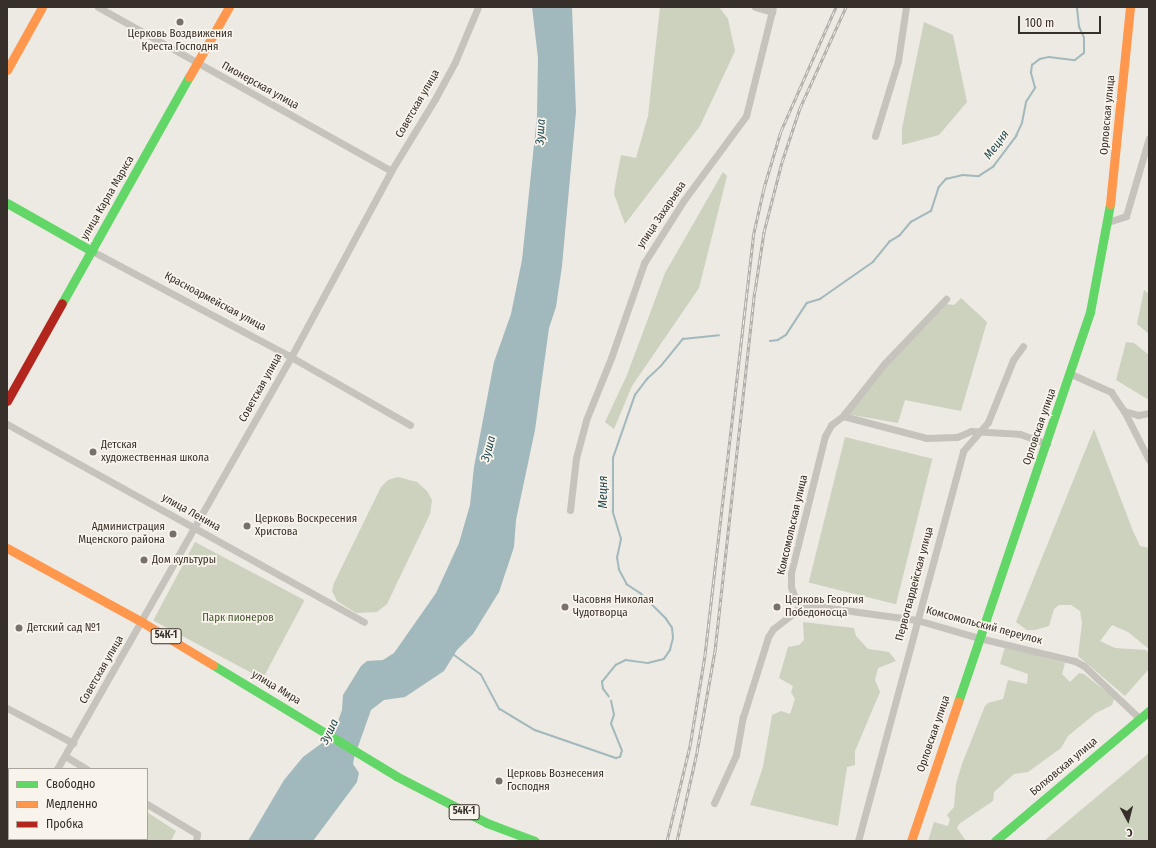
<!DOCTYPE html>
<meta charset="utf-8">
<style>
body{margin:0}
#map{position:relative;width:1156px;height:848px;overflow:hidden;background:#ede9e3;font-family:"Fira Sans Condensed",sans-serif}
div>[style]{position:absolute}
.green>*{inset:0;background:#ccd2be;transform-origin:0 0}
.water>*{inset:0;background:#a1b9bc}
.stream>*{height:1.5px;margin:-0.75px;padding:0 0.75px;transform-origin:0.75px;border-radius:0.75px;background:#a1b9bc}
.street>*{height:7px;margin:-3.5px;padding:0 3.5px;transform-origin:3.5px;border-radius:3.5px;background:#c6c2bc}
.fast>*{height:9px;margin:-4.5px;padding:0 4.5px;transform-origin:4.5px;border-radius:4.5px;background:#63d668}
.slow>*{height:9px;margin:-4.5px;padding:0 4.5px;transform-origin:4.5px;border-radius:4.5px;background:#ff974d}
.jam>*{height:9px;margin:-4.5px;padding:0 4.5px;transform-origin:4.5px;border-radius:4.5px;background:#b3261e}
.rail>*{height:3px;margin-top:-1.5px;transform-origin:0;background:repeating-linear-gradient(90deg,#f9f4eb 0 4.5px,#aeaaa6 0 9px);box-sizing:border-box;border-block:1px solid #aeaaa6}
.dots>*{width:11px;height:11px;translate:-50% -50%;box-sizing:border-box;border:2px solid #f9f4eb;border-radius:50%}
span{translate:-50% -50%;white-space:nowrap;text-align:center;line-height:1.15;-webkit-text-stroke:3.5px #f9f4eb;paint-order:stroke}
.shield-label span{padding:1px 3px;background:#f9f4eb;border:1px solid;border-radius:3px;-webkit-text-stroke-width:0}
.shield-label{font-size:10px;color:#372f2a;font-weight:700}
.poi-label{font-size:11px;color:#372f2a}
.left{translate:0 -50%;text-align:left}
.right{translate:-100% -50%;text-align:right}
.street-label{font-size:11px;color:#372f2a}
.park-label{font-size:11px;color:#425330}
.water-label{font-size:12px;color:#234c55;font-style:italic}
.frame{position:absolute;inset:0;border:8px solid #372f2a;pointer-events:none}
.legend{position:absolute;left:8px;top:768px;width:140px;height:72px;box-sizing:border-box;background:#f9f4eb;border:1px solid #aba59e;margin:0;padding:5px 7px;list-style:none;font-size:12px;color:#372f2a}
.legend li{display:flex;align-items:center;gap:8px;height:20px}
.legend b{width:20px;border:1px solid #aba59e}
.north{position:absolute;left:1108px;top:800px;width:40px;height:40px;-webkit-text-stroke:3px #f9f4eb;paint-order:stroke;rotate:173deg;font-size:11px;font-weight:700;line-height:16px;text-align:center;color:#372f2a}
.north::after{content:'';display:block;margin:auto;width:14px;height:18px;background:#372f2a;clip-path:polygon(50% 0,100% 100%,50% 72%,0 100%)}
.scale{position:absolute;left:1018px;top:16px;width:83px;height:18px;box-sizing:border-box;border:2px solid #372f2a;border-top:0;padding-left:5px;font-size:12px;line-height:14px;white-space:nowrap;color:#372f2a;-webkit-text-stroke:3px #f9f4eb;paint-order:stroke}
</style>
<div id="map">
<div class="green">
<i style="clip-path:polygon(660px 7px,719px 7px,728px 19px,735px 51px,700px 126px,625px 224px,614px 194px,615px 186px,621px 155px,636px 158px,648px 116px)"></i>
<i style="clip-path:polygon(924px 22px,953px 35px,967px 102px,939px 135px,902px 145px,902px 128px)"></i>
<i style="clip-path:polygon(723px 172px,727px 176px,699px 288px,632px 386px,614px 429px,605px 422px,627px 375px,665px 273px)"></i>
<i style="clip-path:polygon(1144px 290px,1149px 294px,1149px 334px,1137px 324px)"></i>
<i style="clip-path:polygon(961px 298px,987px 322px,961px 411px,905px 400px,898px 423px,841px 413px,939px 303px,954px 305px)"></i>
<i style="clip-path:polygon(1126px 342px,1134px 343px,1149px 355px,1149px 400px,1116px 380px)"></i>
<i style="clip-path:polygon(1094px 429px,1133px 531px,1140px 546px,1149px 548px,1149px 649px,1128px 632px,1112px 625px,1100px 641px,1115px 648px,1146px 650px,1149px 653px,1149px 669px,1125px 696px,1078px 656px,1082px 623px,1080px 611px,1071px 605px,1059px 605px,1054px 609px,1049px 626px,1035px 630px,1027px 630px,1016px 622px)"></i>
<i style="left:845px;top:437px;width:90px;height:150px;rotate:14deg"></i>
<i style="clip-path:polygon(398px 477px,417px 482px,427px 491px,432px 500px,430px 514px,387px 604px,377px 612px,356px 613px,337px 601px,332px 591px,334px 583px,381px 487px,388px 480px)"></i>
<i style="left:195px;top:542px;width:124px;height:89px;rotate:28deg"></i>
<i style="clip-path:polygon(803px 622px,854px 628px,856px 636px,868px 649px,889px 652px,896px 661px,878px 668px,875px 680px,880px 692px,855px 751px,855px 765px,847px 767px,838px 826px,750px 805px,763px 767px,772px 715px,781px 711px,790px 714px,795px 699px,791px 692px,793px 686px,779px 678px,788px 647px,799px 645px,804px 640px)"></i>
<i style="clip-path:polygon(1005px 647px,1065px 663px,1062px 674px,1070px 682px,1079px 673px,1084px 674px,1114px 698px,1112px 705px,1096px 713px,1068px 736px,1061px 748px,1028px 772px,1014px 774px,994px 792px,993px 801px,959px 824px,957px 828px,966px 841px,928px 841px,934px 822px,948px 826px,950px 819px,947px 815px,954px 807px,956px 784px,962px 764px,985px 706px,988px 703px,1003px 699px,1008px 680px,1027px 684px,1028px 674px,1000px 664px)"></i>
<i style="clip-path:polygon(1149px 753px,1149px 841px,1044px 841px)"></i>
<i style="clip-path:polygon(147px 812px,176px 831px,171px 841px,56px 841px,147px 839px)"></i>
</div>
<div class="water">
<i style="clip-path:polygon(532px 7px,572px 7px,576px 112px,562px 266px,556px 307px,549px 328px,535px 430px,516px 520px,514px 547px,499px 592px,473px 634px,457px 650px,444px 671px,405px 697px,384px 700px,371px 710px,354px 758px,353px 764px,359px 773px,357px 782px,313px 841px,248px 841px,284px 780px,303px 757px,333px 735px,342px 710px,343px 695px,361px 666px,367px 661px,383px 660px,394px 653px,436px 593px,459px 543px,470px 505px,474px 467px,494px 362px,511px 314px,522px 260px,537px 116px,538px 58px)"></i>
</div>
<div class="stream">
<i style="left:770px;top:341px;width:8px;rotate:-7deg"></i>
<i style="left:778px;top:340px;width:9px;rotate:-32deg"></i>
<i style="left:786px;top:335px;width:38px;rotate:-57deg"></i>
<i style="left:807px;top:303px;width:14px;rotate:-17deg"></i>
<i style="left:820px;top:299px;width:65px;rotate:-34.9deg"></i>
<i style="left:873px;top:262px;width:26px;rotate:-51deg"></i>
<i style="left:889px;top:242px;width:13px;rotate:-32deg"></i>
<i style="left:900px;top:235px;width:17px;rotate:-50deg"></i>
<i style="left:911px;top:222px;width:23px;rotate:-29deg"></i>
<i style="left:931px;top:211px;width:25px;rotate:-72deg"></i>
<i style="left:939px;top:187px;width:11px;rotate:-49deg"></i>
<i style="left:946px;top:179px;width:17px;rotate:-13deg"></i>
<i style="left:963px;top:175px;width:16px;rotate:4deg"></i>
<i style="left:979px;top:176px;width:17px;rotate:-33deg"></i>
<i style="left:993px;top:167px;width:39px;rotate:-53deg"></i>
<i style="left:1016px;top:136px;width:14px;rotate:-65deg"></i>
<i style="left:1022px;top:123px;width:21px;rotate:-79deg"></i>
<i style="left:1026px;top:102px;width:17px;rotate:-57deg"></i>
<i style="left:1035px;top:88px;width:16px;rotate:-105deg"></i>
<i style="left:1031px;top:73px;width:8px;rotate:-83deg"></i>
<i style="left:1032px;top:65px;width:10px;rotate:-37deg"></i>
<i style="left:1040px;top:59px;width:9px;rotate:-13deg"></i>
<i style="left:1049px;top:57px;width:26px;rotate:7deg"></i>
<i style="left:1075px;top:60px;width:11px;rotate:-38deg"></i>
<i style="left:1084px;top:53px;width:15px;rotate:-90deg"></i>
<i style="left:1084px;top:38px;width:12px;rotate:-114deg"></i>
<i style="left:1079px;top:27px;width:20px;rotate:-96deg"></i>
<i style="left:453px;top:654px;width:34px;rotate:36deg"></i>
<i style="left:481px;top:674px;width:40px;rotate:62deg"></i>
<i style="left:500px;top:709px;width:41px;rotate:31deg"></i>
<i style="left:535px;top:730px;width:86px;rotate:19.1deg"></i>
<i style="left:616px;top:758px;width:4px;rotate:-14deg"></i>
<i style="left:620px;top:757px;width:6px;rotate:-72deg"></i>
<i style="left:622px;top:751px;width:29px;rotate:-112deg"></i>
<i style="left:611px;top:724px;width:9px;rotate:-72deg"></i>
<i style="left:614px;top:715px;width:14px;rotate:-102deg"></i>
<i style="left:609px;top:697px;width:10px;rotate:-127deg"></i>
<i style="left:603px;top:689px;width:7px;rotate:-98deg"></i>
<i style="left:602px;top:682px;width:22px;rotate:-51deg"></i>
<i style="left:616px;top:665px;width:11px;rotate:-27deg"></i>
<i style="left:626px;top:660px;width:22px;rotate:8deg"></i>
<i style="left:648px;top:663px;width:16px;rotate:-14deg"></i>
<i style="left:664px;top:659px;width:11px;rotate:-56deg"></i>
<i style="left:670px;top:650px;width:12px;rotate:-76deg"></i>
<i style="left:673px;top:638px;width:10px;rotate:-96deg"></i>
<i style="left:672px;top:628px;width:11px;rotate:-124deg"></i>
<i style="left:666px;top:619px;width:35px;rotate:-135deg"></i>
<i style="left:641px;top:594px;width:17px;rotate:-147deg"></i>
<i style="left:627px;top:585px;width:17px;rotate:-118deg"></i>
<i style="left:619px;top:570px;width:12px;rotate:-99deg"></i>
<i style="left:617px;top:558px;width:19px;rotate:-78deg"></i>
<i style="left:621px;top:539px;width:28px;rotate:-107deg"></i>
<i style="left:613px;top:512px;width:54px;rotate:-90deg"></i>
<i style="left:613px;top:458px;width:67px;rotate:-70.8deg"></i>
<i style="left:635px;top:395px;width:20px;rotate:-53deg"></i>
<i style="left:647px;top:379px;width:19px;rotate:-43deg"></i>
<i style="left:661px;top:366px;width:35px;rotate:-51deg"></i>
<i style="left:683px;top:339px;width:36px;rotate:-6deg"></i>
</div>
<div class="street">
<i style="left:98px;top:7px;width:336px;rotate:29.2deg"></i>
<i style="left:755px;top:7px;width:18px;rotate:16deg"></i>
<i style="left:875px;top:136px;width:78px;rotate:-73deg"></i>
<i style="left:898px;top:61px;width:55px;rotate:-81.6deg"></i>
<i style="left:1108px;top:222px;width:19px;rotate:-18deg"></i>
<i style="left:1126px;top:216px;width:81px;rotate:-73.6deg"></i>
<i style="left:92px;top:251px;width:225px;rotate:28deg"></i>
<i style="left:291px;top:357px;width:137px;rotate:29.7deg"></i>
<i style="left:1071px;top:374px;width:44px;rotate:24.2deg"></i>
<i style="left:1111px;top:392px;width:23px;rotate:56deg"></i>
<i style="left:1124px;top:411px;width:55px;rotate:63deg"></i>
<i style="left:1124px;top:411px;width:15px;rotate:16deg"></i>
<i style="left:1138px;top:415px;width:11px;rotate:-10deg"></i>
<i style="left:843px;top:416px;width:86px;rotate:14.8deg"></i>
<i style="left:926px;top:438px;width:31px;rotate:-2deg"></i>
<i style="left:957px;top:437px;width:15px;rotate:-23deg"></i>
<i style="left:971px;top:431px;width:49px;rotate:3.5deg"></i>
<i style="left:1020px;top:434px;width:29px;rotate:20deg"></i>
<i style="left:7px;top:424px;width:408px;rotate:29deg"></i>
<i style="left:570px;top:510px;width:52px;rotate:-83.4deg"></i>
<i style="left:576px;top:458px;width:39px;rotate:-75deg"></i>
<i style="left:586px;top:420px;width:67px;rotate:-68deg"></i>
<i style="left:611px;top:358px;width:101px;rotate:-70.8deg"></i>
<i style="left:644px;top:263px;width:75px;rotate:-57.6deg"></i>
<i style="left:684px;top:200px;width:104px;rotate:-53.6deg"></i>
<i style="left:746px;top:116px;width:112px;rotate:-76.1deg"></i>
<i style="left:800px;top:604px;width:118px;rotate:7.8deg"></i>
<i style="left:917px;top:620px;width:65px;rotate:16.2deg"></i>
<i style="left:979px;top:638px;width:99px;rotate:13.5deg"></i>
<i style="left:1075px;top:661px;width:10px;rotate:29deg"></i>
<i style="left:1084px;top:666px;width:77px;rotate:43.4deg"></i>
<i style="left:800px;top:604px;width:8px;rotate:-130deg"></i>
<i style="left:795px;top:598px;width:12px;rotate:-110deg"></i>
<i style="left:791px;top:587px;width:14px;rotate:-90deg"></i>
<i style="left:791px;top:573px;width:141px;rotate:-76.1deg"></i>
<i style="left:825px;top:436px;width:13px;rotate:-61deg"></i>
<i style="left:831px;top:425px;width:15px;rotate:-37deg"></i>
<i style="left:843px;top:416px;width:66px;rotate:-51.7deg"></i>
<i style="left:884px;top:364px;width:90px;rotate:-46.4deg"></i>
<i style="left:7px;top:708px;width:75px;rotate:27.9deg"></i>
<i style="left:65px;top:756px;width:26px;rotate:31deg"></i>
<i style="left:57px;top:769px;width:474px;rotate:-60.4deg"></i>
<i style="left:291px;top:357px;width:211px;rotate:-61.7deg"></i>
<i style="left:391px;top:171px;width:84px;rotate:-58.6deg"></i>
<i style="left:435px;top:99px;width:42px;rotate:-61.6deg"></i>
<i style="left:455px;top:62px;width:60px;rotate:-67.3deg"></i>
<i style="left:714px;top:803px;width:53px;rotate:-65.4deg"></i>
<i style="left:736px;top:755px;width:39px;rotate:-80deg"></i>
<i style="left:743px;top:717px;width:84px;rotate:-72.6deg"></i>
<i style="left:768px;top:637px;width:9px;rotate:-58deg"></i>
<i style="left:773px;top:629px;width:29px;rotate:-38deg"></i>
<i style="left:796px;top:611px;width:8px;rotate:-60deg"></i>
<i style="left:147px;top:804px;width:58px;rotate:31deg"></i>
<i style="left:197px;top:834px;width:7px;rotate:98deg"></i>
<i style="left:16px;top:841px;width:2px;rotate:-63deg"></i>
<i style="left:858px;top:841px;width:404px;rotate:-74.9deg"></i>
<i style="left:963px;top:451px;width:38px;rotate:-49deg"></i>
<i style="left:988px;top:422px;width:67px;rotate:-68deg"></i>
<i style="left:1013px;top:360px;width:17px;rotate:-54deg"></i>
</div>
<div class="fast">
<i style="left:7px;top:203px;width:98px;rotate:29.5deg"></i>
<i style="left:62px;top:303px;width:259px;rotate:-60.7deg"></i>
<i style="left:213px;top:665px;width:214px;rotate:31.2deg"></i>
<i style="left:396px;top:776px;width:102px;rotate:27.3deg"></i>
<i style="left:487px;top:823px;width:51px;rotate:20.6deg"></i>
<i style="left:958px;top:702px;width:412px;rotate:-71.3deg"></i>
<i style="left:1090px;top:312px;width:110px;rotate:-79.5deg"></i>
<i style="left:995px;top:841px;width:202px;rotate:-40.2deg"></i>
</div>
<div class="slow">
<i style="left:7px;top:70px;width:72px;rotate:-60.9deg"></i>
<i style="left:189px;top:77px;width:81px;rotate:-60.3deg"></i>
<i style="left:1110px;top:204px;width:198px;rotate:-84.2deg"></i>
<i style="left:7px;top:548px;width:154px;rotate:28.7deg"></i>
<i style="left:142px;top:622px;width:83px;rotate:31.2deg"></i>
<i style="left:911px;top:841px;width:147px;rotate:-71.3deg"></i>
</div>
<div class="jam">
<i style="left:7px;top:401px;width:112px;rotate:-60.7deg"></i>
</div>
<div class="rail">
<i style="left:667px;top:841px;width:98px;rotate:-76.4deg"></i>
<i style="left:690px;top:746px;width:92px;rotate:-80.6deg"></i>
<i style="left:705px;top:655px;width:421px;rotate:-83.4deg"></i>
<i style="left:753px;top:237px;width:50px;rotate:-77.3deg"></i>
<i style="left:764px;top:188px;width:59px;rotate:-73.4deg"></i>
<i style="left:781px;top:131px;width:136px;rotate:-66.1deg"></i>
<i style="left:677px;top:841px;width:91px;rotate:-77.3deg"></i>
<i style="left:697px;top:752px;width:103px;rotate:-79.9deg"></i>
<i style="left:715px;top:651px;width:362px;rotate:-83.7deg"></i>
<i style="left:755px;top:291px;width:60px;rotate:-81.3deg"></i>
<i style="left:764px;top:232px;width:72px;rotate:-75.6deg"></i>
<i style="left:782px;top:162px;width:57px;rotate:-71.6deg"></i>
<i style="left:800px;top:108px;width:111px;rotate:-65.5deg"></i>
</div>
<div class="dots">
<i style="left:180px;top:22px;background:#77706b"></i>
<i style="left:93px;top:452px;background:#77706b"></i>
<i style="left:247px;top:526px;background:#77706b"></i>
<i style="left:173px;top:534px;background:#77706b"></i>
<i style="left:144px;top:560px;background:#77706b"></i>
<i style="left:565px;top:607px;background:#77706b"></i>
<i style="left:777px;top:607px;background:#77706b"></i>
<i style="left:19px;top:628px;background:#77706b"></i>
<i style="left:499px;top:781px;background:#77706b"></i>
</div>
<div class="shield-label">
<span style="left:166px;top:636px">54К-1</span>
<span style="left:464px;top:812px">54К-1</span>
</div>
<div class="poi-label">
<span style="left:180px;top:41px">Церковь Воздвижения<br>Креста Господня</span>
<span class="left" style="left:101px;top:452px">Детская<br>художественная школа</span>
<span class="left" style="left:255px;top:526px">Церковь Воскресения<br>Христова</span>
<span class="right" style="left:165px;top:534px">Администрация<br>Мценского района</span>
<span class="left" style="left:152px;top:560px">Дом культуры</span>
<span class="left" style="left:573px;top:607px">Часовня Николая<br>Чудотворца</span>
<span class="left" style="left:785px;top:607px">Церковь Георгия<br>Победоносца</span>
<span class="left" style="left:27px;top:628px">Детский сад №1</span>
<span class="left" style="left:507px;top:781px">Церковь Вознесения<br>Господня</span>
</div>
<div class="street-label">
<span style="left:260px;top:86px;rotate:29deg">Пионерская улица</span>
<span style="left:418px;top:104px;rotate:-60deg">Советская улица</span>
<span style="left:1108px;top:115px;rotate:-85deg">Орловская улица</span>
<span style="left:108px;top:198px;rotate:-60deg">улица Карла Маркса</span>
<span style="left:662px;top:215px;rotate:-56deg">улица Захарьева</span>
<span style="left:215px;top:302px;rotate:28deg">Красноармейская улица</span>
<span style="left:261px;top:388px;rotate:-61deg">Советская улица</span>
<span style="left:1040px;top:427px;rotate:-71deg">Орловская улица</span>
<span style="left:191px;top:513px;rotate:29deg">улица Ленина</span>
<span style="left:793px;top:525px;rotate:-77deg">Комсомольская улица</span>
<span style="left:915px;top:584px;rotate:-75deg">Первогвардейская улица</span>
<span style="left:984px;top:626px;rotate:15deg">Комсомольский переулок</span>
<span style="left:102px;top:670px;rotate:-60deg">Советская улица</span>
<span style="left:276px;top:688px;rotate:31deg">улица Мира</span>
<span style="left:934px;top:734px;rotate:-71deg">Орловская улица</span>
<span style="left:1064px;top:767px;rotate:-40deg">Болховская улица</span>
</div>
<div class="park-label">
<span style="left:238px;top:618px">Парк пионеров</span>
</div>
<div class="water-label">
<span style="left:541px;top:132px;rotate:-87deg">Зуша</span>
<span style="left:997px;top:145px;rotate:-53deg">Мецня</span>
<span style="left:489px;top:449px;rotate:-75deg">Зуша</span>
<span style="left:604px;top:492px;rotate:-90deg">Мецня</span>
<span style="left:330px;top:732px;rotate:-64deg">Зуша</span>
</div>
<div class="frame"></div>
<ul class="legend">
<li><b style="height:5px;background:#63d668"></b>Свободно</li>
<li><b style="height:5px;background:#ff974d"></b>Медленно</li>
<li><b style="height:5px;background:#b3261e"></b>Пробка</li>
</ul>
<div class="north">С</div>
<div class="scale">100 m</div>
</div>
